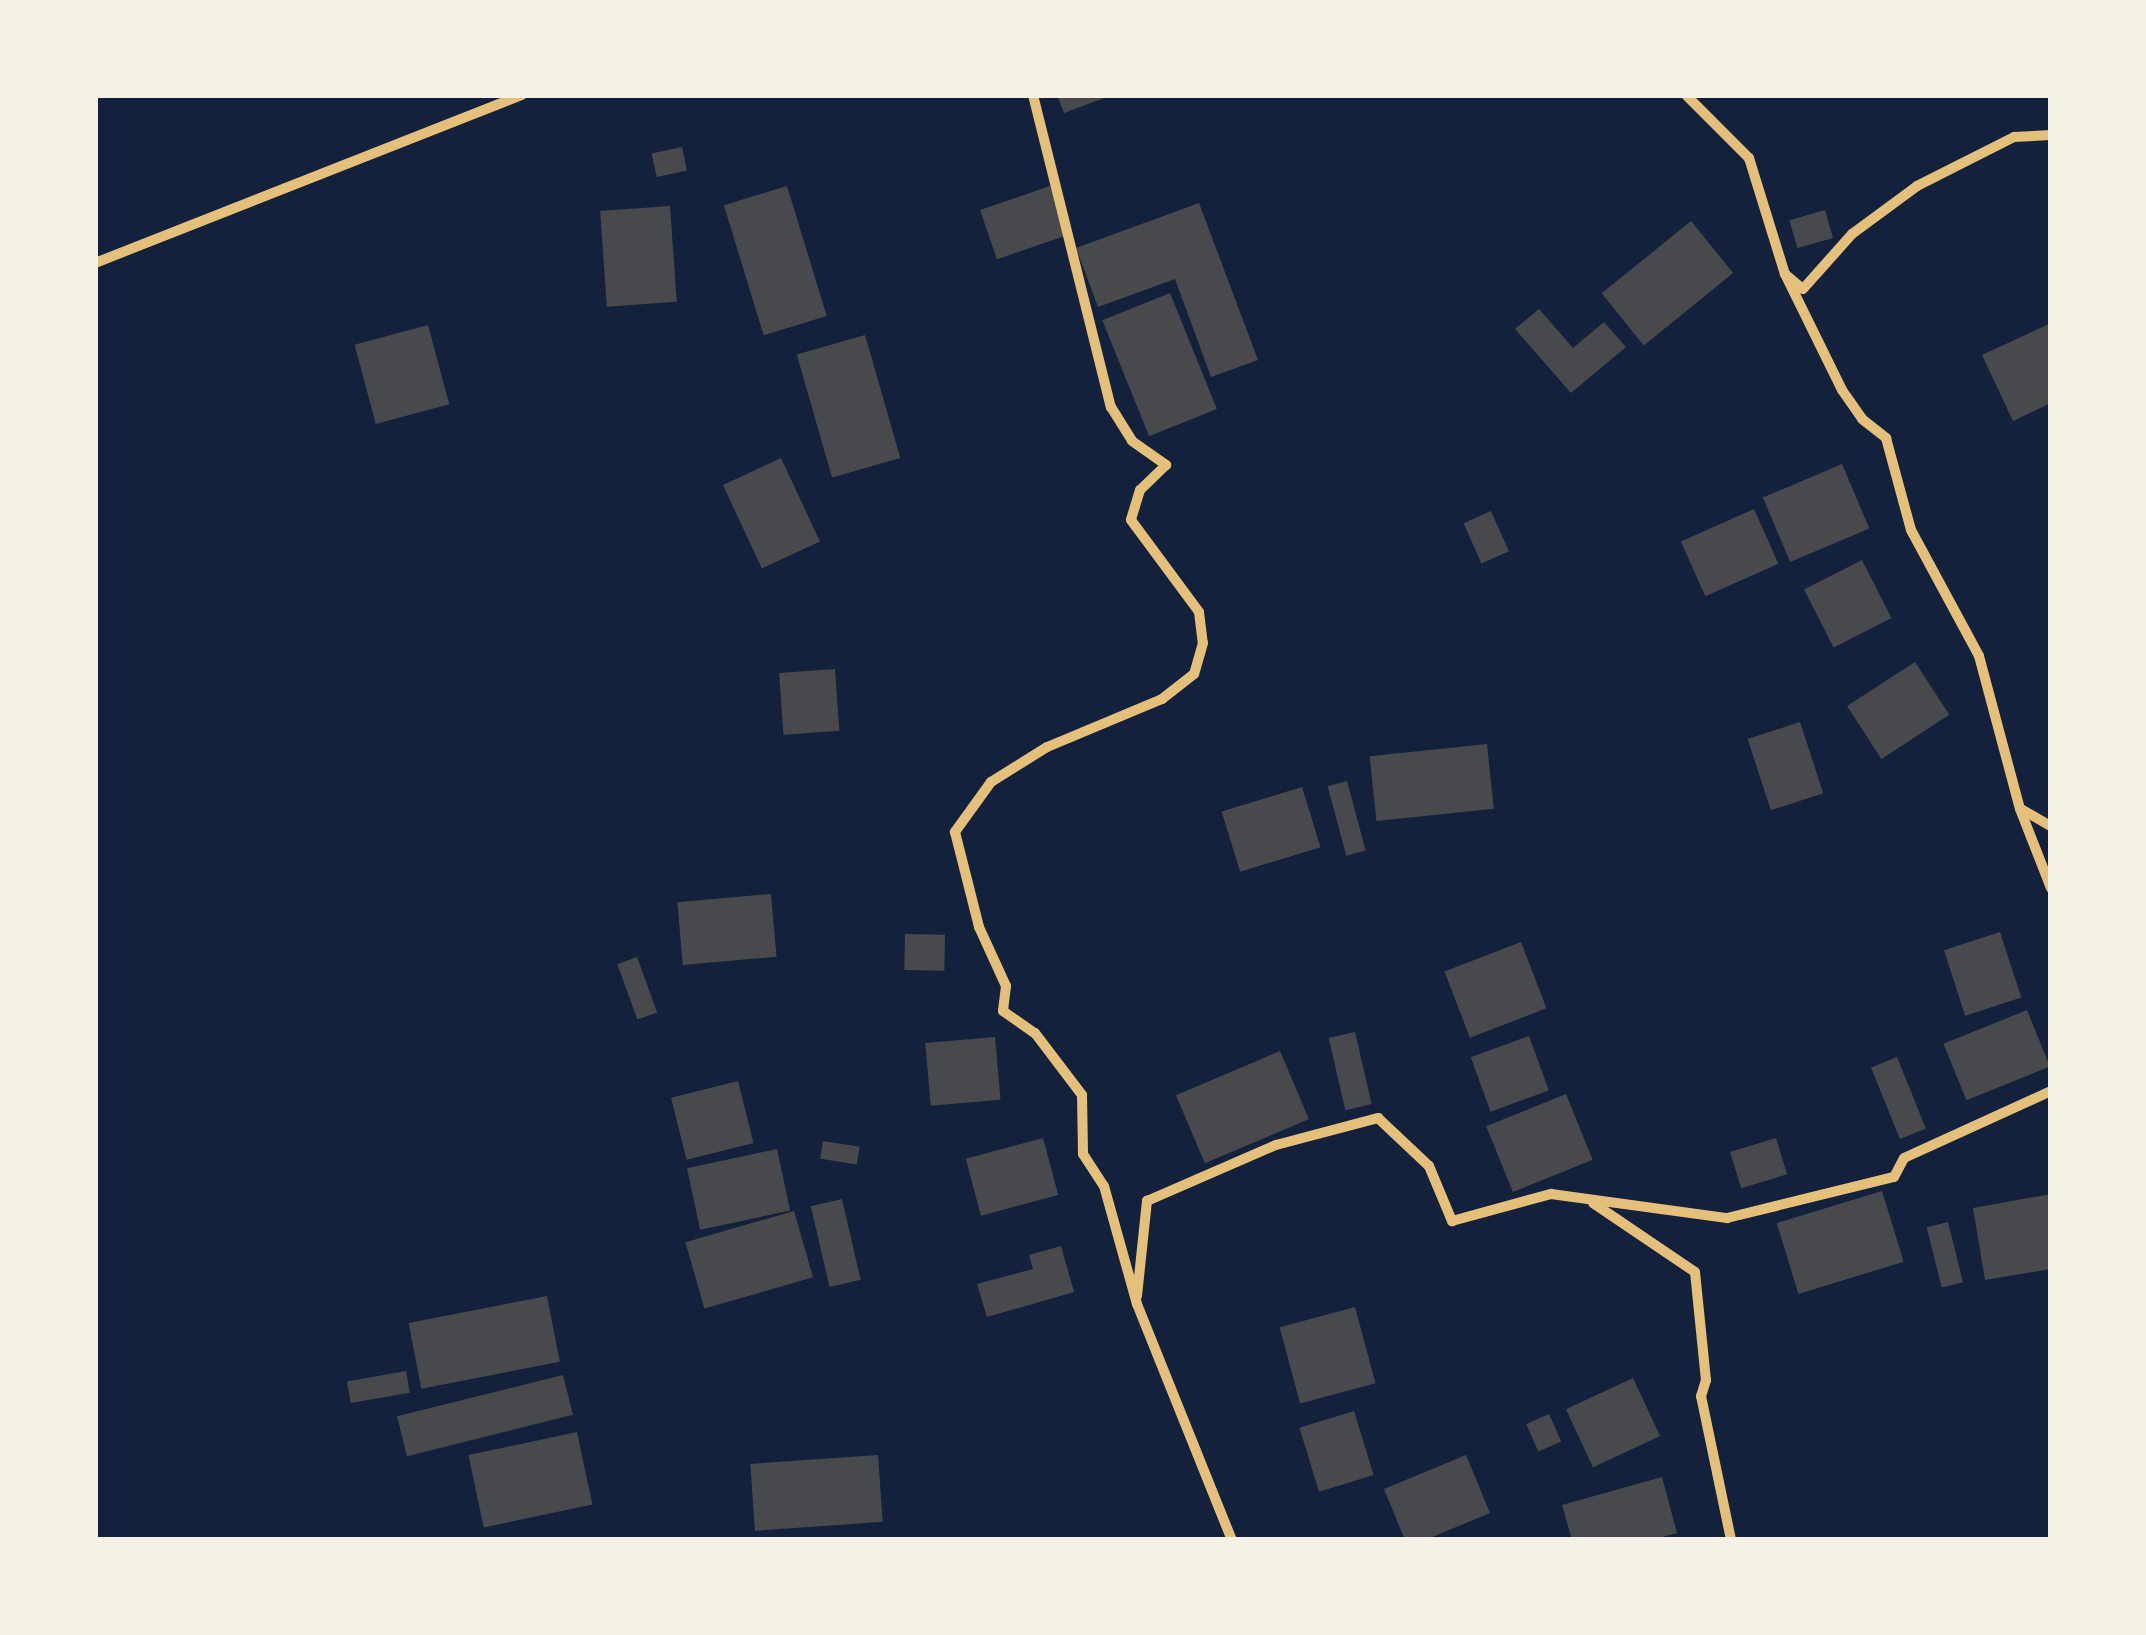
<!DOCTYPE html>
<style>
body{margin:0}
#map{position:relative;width:2146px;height:1635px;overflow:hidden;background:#14213d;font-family:Bitter,serif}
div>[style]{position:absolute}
.building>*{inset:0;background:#48494c;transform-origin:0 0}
.minor>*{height:10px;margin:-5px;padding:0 5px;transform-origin:5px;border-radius:5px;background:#e5c07b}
span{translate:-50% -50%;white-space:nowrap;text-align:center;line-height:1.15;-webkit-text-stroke:10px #f6f1e7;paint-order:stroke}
.frame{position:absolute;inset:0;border:98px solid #f6f1e7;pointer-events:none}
</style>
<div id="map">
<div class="building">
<i style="clip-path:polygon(1057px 95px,1112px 95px,1064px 113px)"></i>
<i style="left:682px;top:147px;width:24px;height:31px;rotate:78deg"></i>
<i style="left:787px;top:186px;width:136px;height:66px;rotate:73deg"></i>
<i style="left:1050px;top:186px;width:52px;height:74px;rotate:71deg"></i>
<i style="clip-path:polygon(1199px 203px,1258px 360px,1211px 377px,1175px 279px,1098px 307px,1076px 248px)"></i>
<i style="left:670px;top:206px;width:96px;height:70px;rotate:86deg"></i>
<i style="left:1825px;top:210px;width:29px;height:37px;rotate:74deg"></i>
<i style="left:1691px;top:221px;width:67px;height:115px;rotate:51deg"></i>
<i style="left:1170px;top:293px;width:125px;height:73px;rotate:68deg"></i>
<i style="clip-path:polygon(1539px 309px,1573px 348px,1604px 322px,1626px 347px,1571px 393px,1515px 329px)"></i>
<i style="clip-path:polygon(2051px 323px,2051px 403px,2013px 421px,1982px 355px)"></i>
<i style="left:428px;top:325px;width:82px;height:76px;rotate:75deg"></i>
<i style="left:865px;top:335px;width:128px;height:71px;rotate:74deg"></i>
<i style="left:781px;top:458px;width:92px;height:64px;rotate:65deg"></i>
<i style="left:1842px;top:464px;width:70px;height:86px;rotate:67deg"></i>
<i style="left:1754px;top:509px;width:60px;height:80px;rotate:66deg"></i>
<i style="left:1491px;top:511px;width:44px;height:30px;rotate:66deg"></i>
<i style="left:1862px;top:560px;width:65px;height:65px;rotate:63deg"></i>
<i style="left:1915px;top:662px;width:63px;height:81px;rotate:57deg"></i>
<i style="left:835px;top:669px;width:62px;height:56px;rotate:86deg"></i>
<i style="left:1800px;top:722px;width:75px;height:55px;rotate:72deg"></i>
<i style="left:1487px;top:744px;width:65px;height:118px;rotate:84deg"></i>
<i style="left:1347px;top:781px;width:72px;height:20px;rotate:75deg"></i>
<i style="left:1302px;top:787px;width:63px;height:84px;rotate:73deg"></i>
<i style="left:771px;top:894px;width:63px;height:94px;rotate:85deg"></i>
<i style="left:2000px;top:932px;width:69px;height:59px;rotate:72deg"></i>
<i style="left:905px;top:934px;width:40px;height:36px;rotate:1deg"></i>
<i style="left:1521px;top:942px;width:71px;height:82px;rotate:69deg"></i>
<i style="left:637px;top:957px;width:59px;height:21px;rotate:70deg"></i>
<i style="left:2027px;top:1010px;width:61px;height:90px;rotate:68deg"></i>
<i style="left:1355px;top:1032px;width:74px;height:27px;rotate:77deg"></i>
<i style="left:1529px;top:1036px;width:58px;height:62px;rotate:70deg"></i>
<i style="left:995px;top:1037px;width:63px;height:70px;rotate:85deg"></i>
<i style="left:1280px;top:1051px;width:74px;height:113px;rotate:67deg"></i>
<i style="left:1897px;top:1057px;width:77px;height:28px;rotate:68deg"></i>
<i style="left:738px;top:1081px;width:64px;height:69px;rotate:76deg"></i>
<i style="left:1566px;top:1094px;width:71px;height:86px;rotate:68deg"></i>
<i style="left:1043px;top:1138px;width:59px;height:80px;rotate:75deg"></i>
<i style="left:1776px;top:1138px;width:38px;height:48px;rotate:73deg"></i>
<i style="left:823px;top:1141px;width:37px;height:18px;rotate:9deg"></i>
<i style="left:777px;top:1149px;width:63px;height:92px;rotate:78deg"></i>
<i style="left:1882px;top:1191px;width:74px;height:110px;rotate:73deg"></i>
<i style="clip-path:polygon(2051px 1194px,2051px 1269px,1985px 1280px,1973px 1208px)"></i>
<i style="left:842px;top:1199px;width:83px;height:32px;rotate:77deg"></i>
<i style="left:794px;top:1211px;width:69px;height:113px;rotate:74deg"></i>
<i style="left:1948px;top:1222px;width:62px;height:22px;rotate:76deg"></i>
<i style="clip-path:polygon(1061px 1246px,1074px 1292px,987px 1317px,977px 1284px,1033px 1269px,1029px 1255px)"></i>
<i style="left:547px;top:1296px;width:67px;height:141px;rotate:79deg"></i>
<i style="left:1355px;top:1307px;width:79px;height:78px;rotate:75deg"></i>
<i style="left:406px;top:1371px;width:22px;height:60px;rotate:80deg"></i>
<i style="left:563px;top:1375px;width:41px;height:171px;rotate:76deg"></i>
<i style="left:1633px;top:1378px;width:64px;height:74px;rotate:65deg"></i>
<i style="left:1354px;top:1411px;width:67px;height:57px;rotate:73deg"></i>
<i style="left:1549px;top:1414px;width:30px;height:25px;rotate:66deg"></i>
<i style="left:577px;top:1432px;width:74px;height:111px;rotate:78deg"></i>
<i style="left:878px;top:1455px;width:67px;height:128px;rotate:86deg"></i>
<i style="clip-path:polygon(1466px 1455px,1490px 1513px,1425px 1540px,1405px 1540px,1384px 1489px)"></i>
<i style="clip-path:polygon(1662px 1477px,1677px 1533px,1651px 1540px,1572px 1540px,1562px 1505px)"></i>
</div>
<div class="minor">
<i style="left:1033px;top:95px;width:322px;rotate:76deg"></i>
<i style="left:1111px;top:407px;width:40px;rotate:58deg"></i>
<i style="left:1132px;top:441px;width:42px;rotate:35.2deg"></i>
<i style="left:1166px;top:465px;width:36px;rotate:136deg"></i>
<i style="left:1140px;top:490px;width:31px;rotate:107deg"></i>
<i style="left:1131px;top:520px;width:114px;rotate:53.5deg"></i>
<i style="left:1199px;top:612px;width:31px;rotate:83deg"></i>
<i style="left:1203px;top:643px;width:32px;rotate:106deg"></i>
<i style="left:1194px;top:674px;width:41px;rotate:142deg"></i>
<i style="left:1162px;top:699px;width:125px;rotate:157.3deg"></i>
<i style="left:1047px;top:747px;width:66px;rotate:148deg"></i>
<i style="left:991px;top:782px;width:62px;rotate:125.8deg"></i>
<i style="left:955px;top:832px;width:98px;rotate:75.8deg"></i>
<i style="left:979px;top:927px;width:65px;rotate:65.4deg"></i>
<i style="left:1006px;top:986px;width:25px;rotate:97deg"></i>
<i style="left:1003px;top:1011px;width:39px;rotate:35deg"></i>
<i style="left:1035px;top:1033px;width:78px;rotate:52.8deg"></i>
<i style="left:1082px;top:1095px;width:59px;rotate:89deg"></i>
<i style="left:1083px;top:1154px;width:38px;rotate:57deg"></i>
<i style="left:1104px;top:1186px;width:123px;rotate:74.4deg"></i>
<i style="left:1137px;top:1304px;width:254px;rotate:68.1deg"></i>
<i style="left:1686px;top:95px;width:89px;rotate:45deg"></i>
<i style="left:1749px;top:158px;width:121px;rotate:72.8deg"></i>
<i style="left:1785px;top:274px;width:23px;rotate:40deg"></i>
<i style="left:1803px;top:289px;width:74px;rotate:-48.3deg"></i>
<i style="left:1852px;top:234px;width:81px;rotate:-36.4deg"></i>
<i style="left:1917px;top:186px;width:109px;rotate:-26.8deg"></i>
<i style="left:2014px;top:137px;width:37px;rotate:-3deg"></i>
<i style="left:95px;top:263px;width:459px;rotate:-21.5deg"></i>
<i style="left:1785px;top:274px;width:129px;rotate:63.8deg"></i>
<i style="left:1842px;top:390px;width:35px;rotate:55deg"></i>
<i style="left:1862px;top:419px;width:31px;rotate:38deg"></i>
<i style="left:1886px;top:438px;width:95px;rotate:74.8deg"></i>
<i style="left:1911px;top:530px;width:143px;rotate:61.6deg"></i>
<i style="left:1979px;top:656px;width:158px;rotate:75deg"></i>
<i style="left:2020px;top:809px;width:85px;rotate:68.6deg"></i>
<i style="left:2021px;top:809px;width:34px;rotate:30deg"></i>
<i style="left:1593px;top:1203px;width:123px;rotate:34.1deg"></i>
<i style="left:1695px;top:1272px;width:109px;rotate:84.2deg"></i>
<i style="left:1706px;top:1380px;width:17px;rotate:107deg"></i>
<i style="left:1701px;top:1396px;width:147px;rotate:78.2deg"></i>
<i style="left:1137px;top:1296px;width:96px;rotate:-84deg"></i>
<i style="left:1147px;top:1201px;width:141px;rotate:-23.5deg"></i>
<i style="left:1276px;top:1145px;width:106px;rotate:-14.8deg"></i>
<i style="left:1378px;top:1118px;width:70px;rotate:43.3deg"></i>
<i style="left:1429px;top:1166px;width:60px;rotate:67.3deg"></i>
<i style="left:1452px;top:1221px;width:103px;rotate:-15.3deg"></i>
<i style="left:1551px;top:1194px;width:178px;rotate:7.8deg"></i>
<i style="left:1727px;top:1218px;width:172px;rotate:-13.8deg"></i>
<i style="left:1894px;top:1177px;width:21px;rotate:-62deg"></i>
<i style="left:1904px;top:1158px;width:162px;rotate:-24.5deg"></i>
</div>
<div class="frame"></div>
</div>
